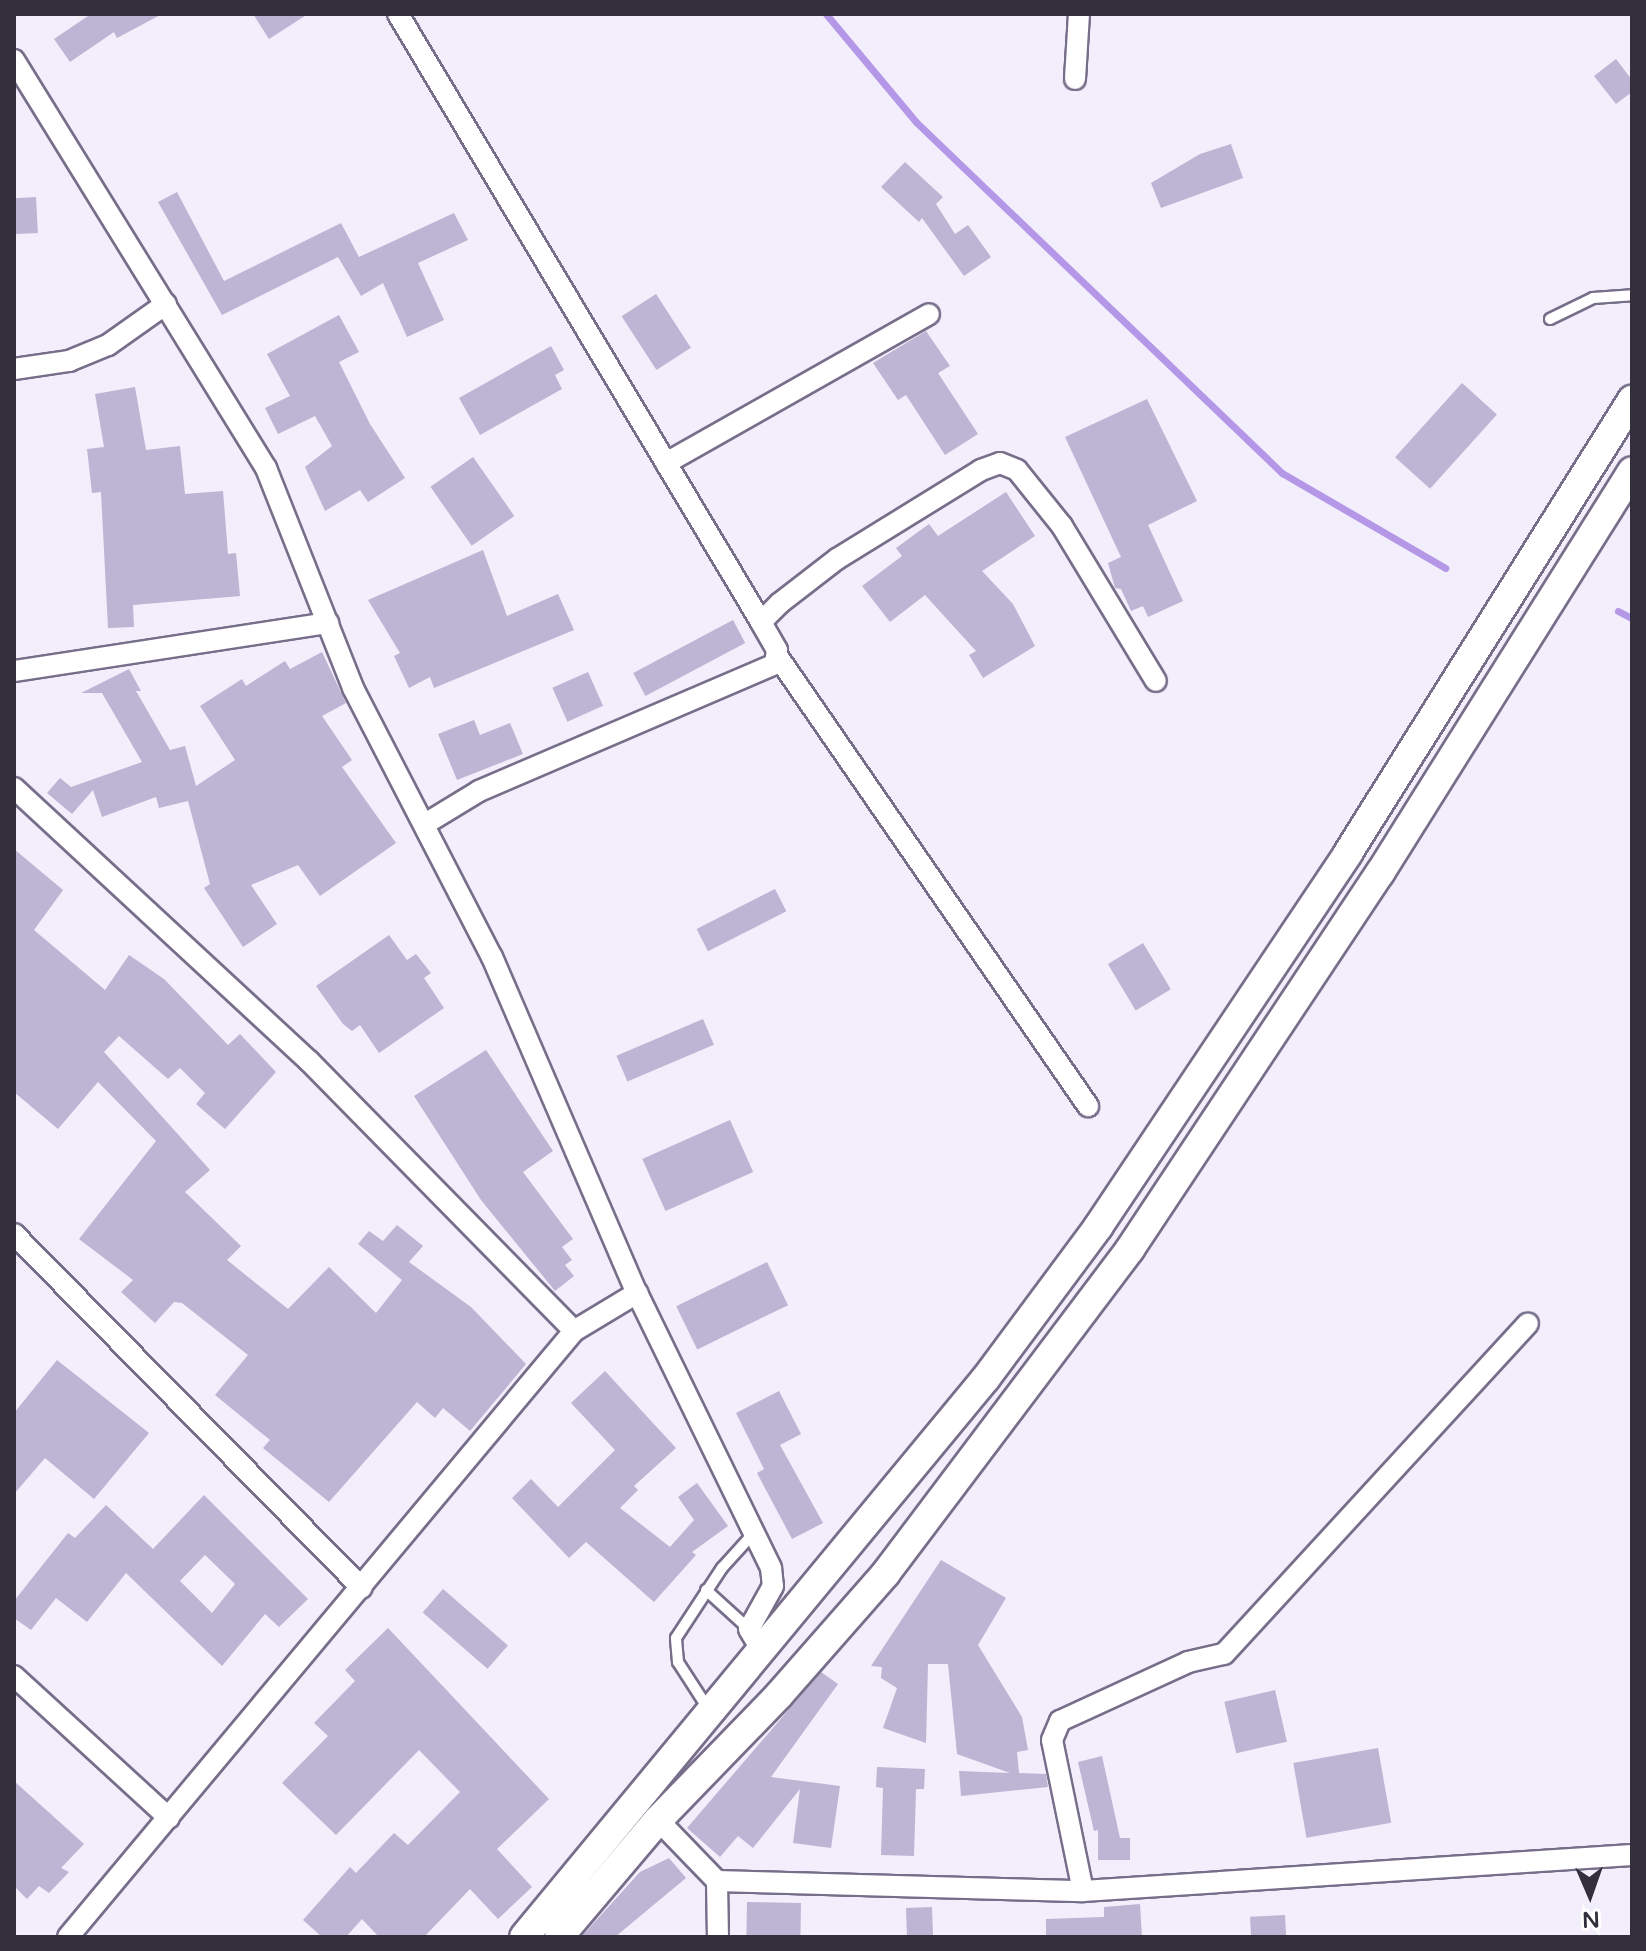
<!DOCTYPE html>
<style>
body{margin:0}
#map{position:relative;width:1646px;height:1951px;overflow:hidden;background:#f2eefb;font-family:"Varela Round",sans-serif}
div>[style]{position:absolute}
.stream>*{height:7px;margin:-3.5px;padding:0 3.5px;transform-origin:3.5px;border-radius:3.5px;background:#b597e8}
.building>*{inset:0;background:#beb4d3;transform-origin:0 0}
.roads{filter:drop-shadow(2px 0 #776e8a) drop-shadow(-2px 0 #776e8a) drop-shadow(0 2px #776e8a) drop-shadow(0 -2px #776e8a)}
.service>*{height:10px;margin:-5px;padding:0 5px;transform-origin:5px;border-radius:5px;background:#fff}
.minor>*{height:20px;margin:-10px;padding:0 10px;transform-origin:10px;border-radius:10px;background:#fff}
.secondary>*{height:28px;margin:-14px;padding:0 14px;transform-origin:14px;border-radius:14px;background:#fff}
span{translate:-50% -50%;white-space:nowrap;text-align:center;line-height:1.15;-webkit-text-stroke:7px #fff;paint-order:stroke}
.frame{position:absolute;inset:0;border:16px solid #322e3b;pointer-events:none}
.north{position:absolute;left:1550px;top:1855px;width:80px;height:80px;-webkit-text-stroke:6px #fff;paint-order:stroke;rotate:178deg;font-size:22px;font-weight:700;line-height:32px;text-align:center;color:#322e3b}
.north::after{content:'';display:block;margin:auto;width:28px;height:36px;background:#322e3b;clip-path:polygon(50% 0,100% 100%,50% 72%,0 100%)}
</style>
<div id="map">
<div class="stream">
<i style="left:826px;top:14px;width:141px;rotate:50.2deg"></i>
<i style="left:916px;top:122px;width:507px;rotate:43.8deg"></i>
<i style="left:1282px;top:473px;width:189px;rotate:30.2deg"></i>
<i style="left:1618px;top:611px;width:16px;rotate:27deg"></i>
</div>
<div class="building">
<i style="clip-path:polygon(91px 14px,162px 14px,117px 38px,114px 32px,70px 62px,54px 39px)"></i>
<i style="clip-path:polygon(253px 14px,308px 14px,269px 39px)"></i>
<i style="clip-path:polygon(1616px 59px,1632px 80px,1632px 92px,1616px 104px,1594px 76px)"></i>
<i style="clip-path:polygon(1231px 144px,1243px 178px,1161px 208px,1151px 183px,1200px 154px)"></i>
<i style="clip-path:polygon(905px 162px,943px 197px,936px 204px,955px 234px,968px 225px,991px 257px,964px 276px,922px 218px,919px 222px,881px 187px)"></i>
<i style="clip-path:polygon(177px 192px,224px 281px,341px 223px,359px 257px,454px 213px,468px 240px,418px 263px,444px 320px,407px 337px,383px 283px,361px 296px,338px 257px,222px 315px,158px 202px)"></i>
<i style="left:36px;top:197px;width:36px;height:22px;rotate:87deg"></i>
<i style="left:656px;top:294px;width:64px;height:41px;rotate:57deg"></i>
<i style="clip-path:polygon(339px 315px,359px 352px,339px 362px,370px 424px,405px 478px,368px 502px,360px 490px,325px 511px,305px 467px,332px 446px,315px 416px,278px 434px,265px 408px,290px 396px,267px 354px)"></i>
<i style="clip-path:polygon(926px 331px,950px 366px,938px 373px,978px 434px,945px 455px,906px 395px,898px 400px,873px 363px)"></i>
<i style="clip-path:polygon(551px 346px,564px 370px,555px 375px,562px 389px,480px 435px,459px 398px)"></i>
<i style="left:1462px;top:383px;width:47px;height:100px;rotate:42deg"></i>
<i style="clip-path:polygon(135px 387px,146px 450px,180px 446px,185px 494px,223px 491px,228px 554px,236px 553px,240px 596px,133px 605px,134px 627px,108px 628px,101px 492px,92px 493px,87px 449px,104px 447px,95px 394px)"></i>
<i style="clip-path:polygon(1147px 399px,1197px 501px,1148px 525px,1183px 601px,1148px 617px,1143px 606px,1131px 611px,1121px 589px,1115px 588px,1108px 563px,1121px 557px,1065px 437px)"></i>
<i style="left:473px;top:457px;width:72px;height:52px;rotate:55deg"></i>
<i style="clip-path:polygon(1006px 492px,1035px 536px,982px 571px,1013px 604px,1035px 646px,983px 678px,969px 655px,976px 651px,925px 595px,890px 622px,862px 586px,902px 556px,896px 548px,929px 524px,938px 536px)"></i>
<i style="clip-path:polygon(483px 550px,507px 616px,558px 594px,574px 630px,434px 688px,430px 677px,409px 688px,394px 656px,400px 653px,368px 600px)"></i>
<i style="left:733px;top:620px;width:26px;height:113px;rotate:62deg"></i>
<i style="clip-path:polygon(322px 652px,346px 703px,322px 716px,352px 760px,342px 767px,396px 843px,320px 896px,298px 865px,251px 885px,277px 924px,243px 947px,204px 888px,210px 884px,188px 801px,159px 808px,156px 797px,102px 817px,93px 790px,72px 814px,47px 793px,60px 778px,71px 787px,142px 762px,102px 693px,81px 693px,129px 669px,141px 691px,136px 691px,170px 750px,185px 746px,196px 786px,235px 760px,200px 706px,242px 679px,246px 686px,285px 661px,290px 669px)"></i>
<i style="left:588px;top:672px;width:37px;height:39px;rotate:66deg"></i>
<i style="clip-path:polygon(474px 720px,480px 735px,510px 723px,523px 754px,457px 780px,438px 734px)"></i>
<i style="clip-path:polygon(14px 849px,63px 890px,34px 930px,105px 990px,129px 955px,164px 979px,228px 1045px,240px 1034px,276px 1072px,225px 1129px,196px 1104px,205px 1093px,180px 1068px,168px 1079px,119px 1036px,104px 1052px,210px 1170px,185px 1192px,241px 1246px,227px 1260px,288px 1309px,329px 1267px,376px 1313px,402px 1280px,358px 1244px,369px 1231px,383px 1241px,397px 1225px,423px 1246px,409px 1262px,471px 1307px,526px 1364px,470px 1431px,443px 1408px,435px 1418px,417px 1402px,329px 1502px,263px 1448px,270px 1440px,215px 1395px,248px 1355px,182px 1303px,174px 1302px,155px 1323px,121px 1292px,133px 1280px,79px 1239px,156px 1141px,98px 1082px,58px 1129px,14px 1092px)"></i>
<i style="left:775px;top:889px;width:25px;height:88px;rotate:63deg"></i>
<i style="clip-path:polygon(389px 935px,407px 960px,416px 954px,431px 973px,424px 978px,444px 1008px,379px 1053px,360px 1025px,352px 1031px,343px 1024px,316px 986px)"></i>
<i style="left:1143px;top:943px;width:54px;height:41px;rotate:59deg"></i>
<i style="left:703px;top:1019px;width:28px;height:94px;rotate:67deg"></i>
<i style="clip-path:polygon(486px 1050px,553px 1151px,523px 1172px,573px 1239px,562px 1247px,572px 1260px,565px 1265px,574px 1276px,555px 1291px,481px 1200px,414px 1096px)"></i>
<i style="left:730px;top:1120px;width:57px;height:96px;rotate:66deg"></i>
<i style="left:767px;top:1262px;width:48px;height:101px;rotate:64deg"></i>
<i style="clip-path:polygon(57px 1360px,149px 1433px,94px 1499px,45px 1458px,14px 1494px,14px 1413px)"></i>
<i style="clip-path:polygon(605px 1371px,676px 1448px,634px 1486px,638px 1490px,620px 1508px,670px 1547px,694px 1520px,678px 1497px,697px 1483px,728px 1526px,692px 1552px,696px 1555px,654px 1602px,586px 1542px,569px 1558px,512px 1498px,531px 1479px,558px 1507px,615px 1450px,571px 1403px)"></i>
<i style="clip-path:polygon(779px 1391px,801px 1434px,780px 1445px,823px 1523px,792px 1539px,757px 1473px,764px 1469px,736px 1413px)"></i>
<i style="clip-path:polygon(evenodd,204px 1495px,308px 1599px,279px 1627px,265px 1614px,222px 1666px,126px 1573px,87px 1622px,56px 1598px,31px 1630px,14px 1618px,14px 1601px,68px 1533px,75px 1538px,106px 1505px,153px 1549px,204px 1495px,205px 1555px,235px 1584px,212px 1613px,180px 1581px,205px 1555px)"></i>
<i style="clip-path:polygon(941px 1560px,1006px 1598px,978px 1645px,1022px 1717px,1028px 1750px,1017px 1752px,1019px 1773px,1046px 1774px,1048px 1787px,961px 1796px,959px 1771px,1010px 1773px,957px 1754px,948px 1664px,928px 1664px,926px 1743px,883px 1728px,897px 1688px,881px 1678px,882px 1667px,871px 1666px)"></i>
<i style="left:443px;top:1589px;width:86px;height:31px;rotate:41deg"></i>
<i style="clip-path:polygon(388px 1628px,549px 1799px,497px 1849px,532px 1887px,498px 1919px,470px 1889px,424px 1937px,379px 1937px,362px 1919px,346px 1937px,322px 1937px,303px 1920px,350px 1867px,356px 1873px,394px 1833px,408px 1845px,460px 1792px,419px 1750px,336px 1835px,282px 1783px,328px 1736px,314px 1723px,355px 1681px,345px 1670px)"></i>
<i style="clip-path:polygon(821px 1672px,838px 1684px,771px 1777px,840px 1786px,831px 1848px,793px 1843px,800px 1789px,753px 1848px,738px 1836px,720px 1857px,687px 1828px)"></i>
<i style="left:1275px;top:1690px;width:53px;height:52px;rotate:77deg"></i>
<i style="left:1378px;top:1748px;width:76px;height:86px;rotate:80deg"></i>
<i style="clip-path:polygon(1102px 1756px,1120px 1838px,1130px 1838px,1130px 1860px,1098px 1860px,1098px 1830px,1094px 1831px,1078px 1762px)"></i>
<i style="clip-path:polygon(877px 1767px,925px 1769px,924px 1789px,916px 1789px,914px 1856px,881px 1855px,883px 1788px,876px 1787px)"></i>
<i style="clip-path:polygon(14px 1781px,84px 1844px,61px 1868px,69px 1872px,49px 1893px,39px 1886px,27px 1899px,14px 1886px)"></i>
<i style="clip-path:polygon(669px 1858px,686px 1878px,615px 1937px,581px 1937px,640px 1872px)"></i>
<i style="left:747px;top:1902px;width:54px;height:35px;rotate:1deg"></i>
<i style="clip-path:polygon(1140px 1904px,1142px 1937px,1046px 1937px,1046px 1919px,1104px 1917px,1104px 1907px)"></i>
<i style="left:932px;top:1907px;width:30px;height:26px;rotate:88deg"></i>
<i style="left:1285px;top:1915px;width:22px;height:35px;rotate:87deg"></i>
</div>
<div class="roads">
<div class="service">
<i style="left:1550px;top:319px;width:48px;rotate:-26deg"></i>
<i style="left:1593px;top:298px;width:39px;rotate:-4deg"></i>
<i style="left:706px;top:1590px;width:58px;rotate:42.2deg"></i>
<i style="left:709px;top:1710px;width:57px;rotate:-122.9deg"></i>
<i style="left:678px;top:1662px;width:24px;rotate:-95deg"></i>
<i style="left:676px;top:1638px;width:84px;rotate:-56.7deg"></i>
<i style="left:722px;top:1568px;width:45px;rotate:-47.7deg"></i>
</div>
<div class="minor">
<i style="left:398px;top:14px;width:708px;rotate:59.16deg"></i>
<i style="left:14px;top:60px;width:480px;rotate:58.3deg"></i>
<i style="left:266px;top:468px;width:237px;rotate:68.4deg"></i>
<i style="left:353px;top:688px;width:303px;rotate:62.7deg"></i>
<i style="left:492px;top:957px;width:366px;rotate:66.7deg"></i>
<i style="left:637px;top:1293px;width:306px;rotate:64deg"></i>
<i style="left:771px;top:1568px;width:18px;rotate:84deg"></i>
<i style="left:773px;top:1586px;width:49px;rotate:119.2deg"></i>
<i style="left:749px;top:1629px;width:26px;rotate:59deg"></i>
<i style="left:1075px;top:79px;width:65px;rotate:-86.5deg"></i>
<i style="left:14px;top:369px;width:56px;rotate:-8.3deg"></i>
<i style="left:69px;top:361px;width:42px;rotate:-22.3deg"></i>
<i style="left:108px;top:345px;width:71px;rotate:-35.3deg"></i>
<i style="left:666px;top:463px;width:302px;rotate:-29.5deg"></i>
<i style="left:778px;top:657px;width:546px;rotate:55.38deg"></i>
<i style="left:14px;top:671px;width:318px;rotate:-8.7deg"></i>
<i style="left:14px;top:788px;width:402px;rotate:42.8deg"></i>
<i style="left:309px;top:1061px;width:378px;rotate:45.5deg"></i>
<i style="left:574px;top:1331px;width:74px;rotate:-31.1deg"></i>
<i style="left:425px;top:824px;width:63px;rotate:-31.4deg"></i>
<i style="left:479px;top:791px;width:322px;rotate:-23.2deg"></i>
<i style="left:775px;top:664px;width:14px;rotate:-82deg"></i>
<i style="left:777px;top:650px;width:32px;rotate:-120deg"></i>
<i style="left:761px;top:622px;width:27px;rotate:-45deg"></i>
<i style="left:780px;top:603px;width:72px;rotate:-37.7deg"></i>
<i style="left:837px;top:559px;width:169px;rotate:-31.7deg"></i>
<i style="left:981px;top:470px;width:20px;rotate:-20deg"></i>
<i style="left:1000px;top:463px;width:18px;rotate:22deg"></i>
<i style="left:1017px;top:470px;width:72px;rotate:51.2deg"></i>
<i style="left:1062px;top:526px;width:181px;rotate:58.8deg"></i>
<i style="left:14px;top:1234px;width:496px;rotate:45.5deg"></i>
<i style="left:14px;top:1676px;width:210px;rotate:42.5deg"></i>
<i style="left:658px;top:1820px;width:85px;rotate:46deg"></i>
<i style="left:717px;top:1881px;width:56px;rotate:89deg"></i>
<i style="left:717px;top:1881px;width:366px;rotate:1.6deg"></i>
<i style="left:1083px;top:1891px;width:550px;rotate:-3.75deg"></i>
<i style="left:1083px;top:1891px;width:154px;rotate:-101.6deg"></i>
<i style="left:1052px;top:1740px;width:21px;rotate:-67deg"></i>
<i style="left:1060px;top:1721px;width:141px;rotate:-24.7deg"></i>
<i style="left:1188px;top:1662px;width:37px;rotate:-13deg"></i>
<i style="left:1224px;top:1654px;width:449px;rotate:-47.4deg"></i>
<i style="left:68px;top:1937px;width:789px;rotate:-50.14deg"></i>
</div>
<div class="secondary">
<i style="left:524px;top:1937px;width:725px;rotate:-50.43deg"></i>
<i style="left:986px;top:1378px;width:188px;rotate:-53.4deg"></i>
<i style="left:1098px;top:1227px;width:450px;rotate:-56.2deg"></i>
<i style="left:1348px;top:853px;width:535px;rotate:-57.92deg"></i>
<i style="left:559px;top:1937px;width:153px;rotate:-49.8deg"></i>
<i style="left:658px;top:1820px;width:174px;rotate:-45.9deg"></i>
<i style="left:779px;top:1695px;width:162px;rotate:-48.7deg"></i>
<i style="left:886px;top:1573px;width:406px;rotate:-53deg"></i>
<i style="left:1130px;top:1249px;width:452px;rotate:-56.4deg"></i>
<i style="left:1380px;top:873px;width:474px;rotate:-57.9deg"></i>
</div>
</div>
<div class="frame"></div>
<div class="north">N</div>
</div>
